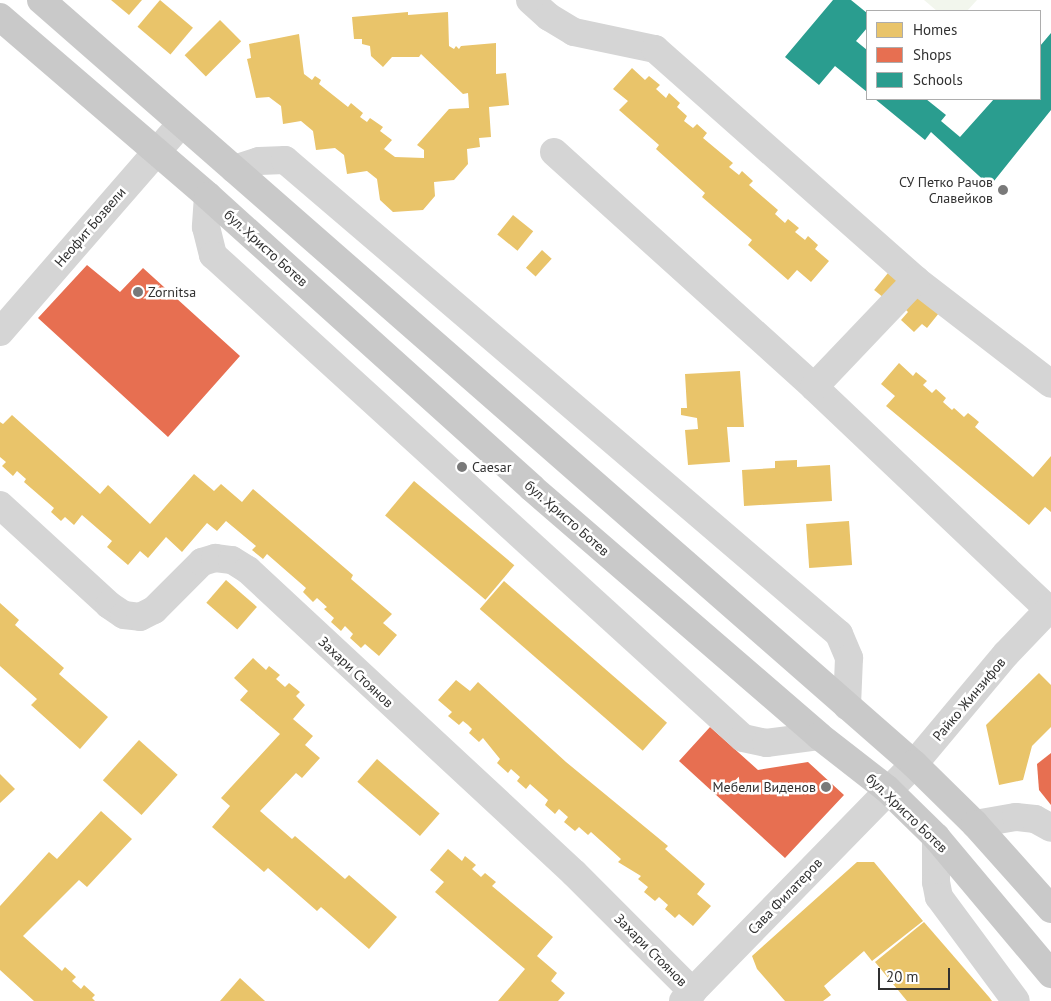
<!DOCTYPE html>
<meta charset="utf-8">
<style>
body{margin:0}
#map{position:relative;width:1051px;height:1001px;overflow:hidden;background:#fff;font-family:"PT Sans",sans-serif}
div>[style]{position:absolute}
.green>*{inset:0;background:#f2f6ed}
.homes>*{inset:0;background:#e9c46a;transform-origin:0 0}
.shops>*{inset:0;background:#e76f51}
.schools>*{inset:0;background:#2a9d8f}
.minor>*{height:28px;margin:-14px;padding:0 14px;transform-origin:14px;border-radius:14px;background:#d5d5d5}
.major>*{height:28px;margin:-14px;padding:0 14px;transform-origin:14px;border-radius:14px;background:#c9c9c9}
.dots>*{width:14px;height:14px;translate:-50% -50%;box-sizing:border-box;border:2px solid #fff;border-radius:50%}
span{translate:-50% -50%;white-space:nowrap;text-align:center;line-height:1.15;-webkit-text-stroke:5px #fff;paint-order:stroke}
.poi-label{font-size:14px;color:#313131}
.right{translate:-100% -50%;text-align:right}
.left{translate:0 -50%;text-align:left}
.street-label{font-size:14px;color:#313131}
.legend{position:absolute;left:866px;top:10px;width:175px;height:90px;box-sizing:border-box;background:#fff;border:1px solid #adadad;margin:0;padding:6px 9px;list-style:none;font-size:15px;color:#313131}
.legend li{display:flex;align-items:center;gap:10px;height:25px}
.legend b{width:25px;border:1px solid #adadad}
.scale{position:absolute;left:878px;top:968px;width:72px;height:22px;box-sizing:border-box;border:2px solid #313131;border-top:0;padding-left:6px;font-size:15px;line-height:18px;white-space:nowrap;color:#313131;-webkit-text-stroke:4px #fff;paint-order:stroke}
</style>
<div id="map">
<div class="green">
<i style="clip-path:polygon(924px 0,977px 0,967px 11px,937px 11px)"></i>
</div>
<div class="homes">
<i style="clip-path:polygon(111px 0,142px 0,129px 15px)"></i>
<i style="left:160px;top:0;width:43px;height:35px;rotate:40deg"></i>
<i style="clip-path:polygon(408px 12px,408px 15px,448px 12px,449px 46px,454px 49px,456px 46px,459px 49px,461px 46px,496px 43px,496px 74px,506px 73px,509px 105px,489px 107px,491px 137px,479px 138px,480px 147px,467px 149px,468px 164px,454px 180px,434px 182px,435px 196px,423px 210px,393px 212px,380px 200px,377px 179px,367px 171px,347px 174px,344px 155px,335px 148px,316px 150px,313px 131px,301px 121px,283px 124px,281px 106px,269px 97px,256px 98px,247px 59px,251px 58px,249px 44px,299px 34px,304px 74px,312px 80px,315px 76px,321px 80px,319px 84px,348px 107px,351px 103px,363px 113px,360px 117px,367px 122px,370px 118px,383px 127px,380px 131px,392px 140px,384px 149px,395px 157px,424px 158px,424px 150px,417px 145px,449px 109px,469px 108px,468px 93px,463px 94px,421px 54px,419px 57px,392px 57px,383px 67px,371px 56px,370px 46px,362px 44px,362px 39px,354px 39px,352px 17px)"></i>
<i style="left:220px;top:20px;width:30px;height:50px;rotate:45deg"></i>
<i style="clip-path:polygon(632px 68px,645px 80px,649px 76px,660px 85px,656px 89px,666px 98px,669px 93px,680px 103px,677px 107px,687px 116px,684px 121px,693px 128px,697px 124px,707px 133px,703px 138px,733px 163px,729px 167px,739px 175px,742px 171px,753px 181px,749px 185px,778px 210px,775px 214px,785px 223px,788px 219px,799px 228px,795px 232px,805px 240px,808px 236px,818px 245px,815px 249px,829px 261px,811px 282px,797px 270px,788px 280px,748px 245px,752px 240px,702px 197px,705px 193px,656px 149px,659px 145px,619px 110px,628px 101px,613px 89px)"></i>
<i style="left:513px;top:215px;width:26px;height:25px;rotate:39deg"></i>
<i style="left:542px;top:250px;width:13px;height:24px;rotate:42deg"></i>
<i style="left:888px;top:273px;width:13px;height:22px;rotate:39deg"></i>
<i style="clip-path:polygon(920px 288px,943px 308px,927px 328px,922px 324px,914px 332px,901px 320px,908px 312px,904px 308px)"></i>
<i style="clip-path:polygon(899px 363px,913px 376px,916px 372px,927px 381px,923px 385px,932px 393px,936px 389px,946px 398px,943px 402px,952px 410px,954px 408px,964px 417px,968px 413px,973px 417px,979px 422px,975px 427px,1033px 477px,1051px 456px,1051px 512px,1045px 507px,1029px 525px,886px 406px,895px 396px,881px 384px)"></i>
<i style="clip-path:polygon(740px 371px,744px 427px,727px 427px,730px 462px,688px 465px,685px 430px,698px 429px,697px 418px,681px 415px,681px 408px,687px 408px,685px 374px)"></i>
<i style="clip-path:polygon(12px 415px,100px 494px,108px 485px,150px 524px,194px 474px,214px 491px,221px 484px,242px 502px,253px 489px,353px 575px,351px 579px,392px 614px,383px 623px,397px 635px,379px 656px,365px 644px,361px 648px,350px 638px,353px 634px,345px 626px,341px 631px,331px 622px,334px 618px,324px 609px,327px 607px,317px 598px,313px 602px,303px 592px,306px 588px,267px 554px,263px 559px,252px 550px,256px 546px,226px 521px,217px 531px,207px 523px,182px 552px,166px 537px,148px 558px,140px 551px,128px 565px,107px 547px,112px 541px,82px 515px,74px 525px,65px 517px,61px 521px,51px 512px,54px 508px,24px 482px,26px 479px,17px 471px,13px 476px,2px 466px,6px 462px,0 457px,0 422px,3px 424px)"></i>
<i style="clip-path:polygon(797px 460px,797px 467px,830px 465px,832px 501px,744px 506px,742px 470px,775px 468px,775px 461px)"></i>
<i style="left:414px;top:481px;width:131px;height:45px;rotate:40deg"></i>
<i style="left:849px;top:521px;width:44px;height:43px;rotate:86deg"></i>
<i style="left:226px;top:580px;width:41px;height:30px;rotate:41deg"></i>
<i style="left:504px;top:581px;width:216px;height:37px;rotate:41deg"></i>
<i style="clip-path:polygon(0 603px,19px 620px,15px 625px,64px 668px,59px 674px,108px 717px,80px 749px,31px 705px,37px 699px,0 666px)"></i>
<i style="clip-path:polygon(253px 658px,266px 670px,269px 666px,280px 675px,276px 679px,285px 687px,289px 683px,300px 692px,296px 696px,305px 705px,293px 719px,313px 736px,305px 745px,320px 758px,302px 778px,296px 773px,260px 811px,292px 839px,295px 836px,345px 879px,349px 875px,397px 917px,369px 949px,321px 907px,317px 911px,268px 868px,264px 872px,212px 827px,230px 806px,221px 798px,280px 734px,240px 700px,248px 691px,234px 678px)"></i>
<i style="clip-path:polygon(1039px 673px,1051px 685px,1051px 727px,1032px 746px,1023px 780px,999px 785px,986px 725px)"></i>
<i style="clip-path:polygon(456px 680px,470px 691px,478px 682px,566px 762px,668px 846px,665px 849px,705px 884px,697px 894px,711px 906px,693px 926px,679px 914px,675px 918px,665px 909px,668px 905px,659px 897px,655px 901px,644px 892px,648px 887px,638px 879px,641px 876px,618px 862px,621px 859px,591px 832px,588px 835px,579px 827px,575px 831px,564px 822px,568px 817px,559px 809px,555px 814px,545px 805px,548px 800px,530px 784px,526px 789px,517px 781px,520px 777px,511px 769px,508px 773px,497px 763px,500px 759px,483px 738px,479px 742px,469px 733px,472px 729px,468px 725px,463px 721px,459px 725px,448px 716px,452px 712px,438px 700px)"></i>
<i style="left:139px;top:740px;width:52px;height:54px;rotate:42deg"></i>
<i style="left:377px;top:759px;width:83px;height:30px;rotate:41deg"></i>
<i style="clip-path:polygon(0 774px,15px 789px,0 803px)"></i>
<i style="clip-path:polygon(101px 811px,132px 839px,87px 887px,79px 880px,23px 936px,62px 971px,65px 967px,76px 977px,72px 981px,81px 989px,84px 985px,95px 995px,92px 998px,95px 1001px,34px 1001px,0 970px,0 906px,49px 852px,57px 859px)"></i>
<i style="clip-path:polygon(448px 849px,462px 861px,465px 856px,476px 865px,472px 869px,481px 877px,485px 873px,496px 882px,492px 886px,553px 937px,537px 956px,557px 973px,551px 981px,565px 993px,558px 1001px,498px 1001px,525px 969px,435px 892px,444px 882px,430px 870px)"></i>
<i style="clip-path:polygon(857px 862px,874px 862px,923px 921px,872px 961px,864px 951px,824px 986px,831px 995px,823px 1001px,785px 1001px,757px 969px,752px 956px)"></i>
<i style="clip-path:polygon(924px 922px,989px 997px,992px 1001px,907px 1001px,875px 962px)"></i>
<i style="clip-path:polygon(240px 978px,265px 1001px,220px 1001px)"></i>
</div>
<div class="shops">
<i style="clip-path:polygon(87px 265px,120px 292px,143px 268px,240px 356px,168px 437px,38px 318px)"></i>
<i style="clip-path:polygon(710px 727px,758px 770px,808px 762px,844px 795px,785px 858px,679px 761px)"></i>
<i style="clip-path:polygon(1051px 753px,1051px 805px,1039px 790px,1037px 764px)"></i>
</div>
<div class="schools">
<i style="clip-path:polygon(833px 0,851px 0,867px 13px,867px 28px,856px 41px,867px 50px,867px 92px,835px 66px,819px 85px,785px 57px)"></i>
<i style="clip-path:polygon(1051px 33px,1051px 110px,990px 186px,931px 132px,925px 140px,875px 99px,926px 99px,946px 115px,941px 121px,960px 137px,994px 99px,1040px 99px,1040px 46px)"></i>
</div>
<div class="minor">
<i style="left:530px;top:0;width:25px;rotate:42deg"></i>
<i style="left:549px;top:17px;width:29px;rotate:31deg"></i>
<i style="left:574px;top:32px;width:83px;rotate:11.9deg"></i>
<i style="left:655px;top:49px;width:349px;rotate:41.5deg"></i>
<i style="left:916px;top:280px;width:170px;rotate:37.6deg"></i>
<i style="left:554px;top:152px;width:350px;rotate:42.1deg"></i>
<i style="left:814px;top:387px;width:327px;rotate:43.5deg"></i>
<i style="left:234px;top:169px;width:26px;rotate:-18deg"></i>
<i style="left:259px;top:161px;width:26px;rotate:-2deg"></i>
<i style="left:285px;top:160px;width:729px;rotate:40.55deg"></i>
<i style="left:839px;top:634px;width:26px;rotate:67deg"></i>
<i style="left:849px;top:658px;width:48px;rotate:92.4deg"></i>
<i style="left:208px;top:196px;width:31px;rotate:94deg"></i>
<i style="left:206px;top:227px;width:29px;rotate:76deg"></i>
<i style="left:213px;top:255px;width:717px;rotate:42.34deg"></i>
<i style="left:743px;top:738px;width:24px;rotate:12deg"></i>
<i style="left:766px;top:743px;width:53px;rotate:-7.5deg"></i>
<i style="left:0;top:332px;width:276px;rotate:-49deg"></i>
<i style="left:814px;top:387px;width:148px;rotate:-46.4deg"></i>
<i style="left:0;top:505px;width:148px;rotate:42.5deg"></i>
<i style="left:109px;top:605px;width:18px;rotate:34deg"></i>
<i style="left:124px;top:615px;width:16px;rotate:7deg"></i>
<i style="left:140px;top:617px;width:16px;rotate:-27deg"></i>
<i style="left:154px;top:610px;width:68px;rotate:-45deg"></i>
<i style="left:202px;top:562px;width:14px;rotate:-17deg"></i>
<i style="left:215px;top:558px;width:17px;rotate:7deg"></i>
<i style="left:232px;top:560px;width:19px;rotate:32deg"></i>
<i style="left:248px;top:570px;width:445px;rotate:42.9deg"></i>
<i style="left:574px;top:873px;width:168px;rotate:45deg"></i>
<i style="left:975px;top:824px;width:42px;rotate:-9.7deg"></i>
<i style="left:1016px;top:817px;width:19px;rotate:6deg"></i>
<i style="left:1035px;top:819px;width:18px;rotate:29deg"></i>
<i style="left:936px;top:837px;width:45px;rotate:90deg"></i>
<i style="left:936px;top:882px;width:15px;rotate:79deg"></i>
<i style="left:939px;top:897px;width:129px;rotate:53.5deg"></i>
<i style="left:683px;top:1001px;width:331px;rotate:-45.7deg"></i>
<i style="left:914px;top:764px;width:143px;rotate:-50.1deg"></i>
<i style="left:1006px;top:654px;width:65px;rotate:-46.2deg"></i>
</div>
<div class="major">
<i style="left:41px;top:0;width:1160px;rotate:41.19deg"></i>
<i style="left:914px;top:764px;width:86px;rotate:44.5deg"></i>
<i style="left:975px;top:824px;width:114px;rotate:48.2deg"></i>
<i style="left:0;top:17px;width:274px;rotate:40.7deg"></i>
<i style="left:208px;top:196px;width:436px;rotate:42deg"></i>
<i style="left:532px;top:488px;width:379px;rotate:40.8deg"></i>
<i style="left:819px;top:736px;width:86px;rotate:37.9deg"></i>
<i style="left:887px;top:789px;width:69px;rotate:44.4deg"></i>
<i style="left:936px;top:837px;width:179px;rotate:50deg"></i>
</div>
<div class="dots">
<i style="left:1003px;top:190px;background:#797979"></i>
<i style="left:138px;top:292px;background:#797979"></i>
<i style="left:462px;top:467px;background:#797979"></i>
<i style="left:826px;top:787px;background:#797979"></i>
</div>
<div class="poi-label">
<span class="right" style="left:993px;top:190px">СУ Петко Рачов<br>Славейков</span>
<span class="left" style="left:148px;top:292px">Zornitsa</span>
<span class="left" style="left:472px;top:467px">Caesar</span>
<span class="right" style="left:816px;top:787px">Мебели Виденов</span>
</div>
<div class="street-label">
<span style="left:90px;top:227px;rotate:-49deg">Неофит Бозвели</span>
<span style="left:266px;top:248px;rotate:42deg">бул. Христо Ботев</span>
<span style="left:567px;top:518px;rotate:41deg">бул. Христо Ботев</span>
<span style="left:356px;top:672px;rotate:43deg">Захари Стоянов</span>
<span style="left:969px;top:699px;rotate:-50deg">Райко Жинзифов</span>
<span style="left:907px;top:813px;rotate:44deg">бул. Христо Ботев</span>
<span style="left:785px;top:896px;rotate:-46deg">Сава Филатеров</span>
<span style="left:651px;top:950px;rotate:45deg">Захари Стоянов</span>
</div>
<ul class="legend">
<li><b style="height:14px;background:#e9c46a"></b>Homes</li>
<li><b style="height:14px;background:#e76f51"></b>Shops</li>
<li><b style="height:14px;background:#2a9d8f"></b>Schools</li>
</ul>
<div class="scale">20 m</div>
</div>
